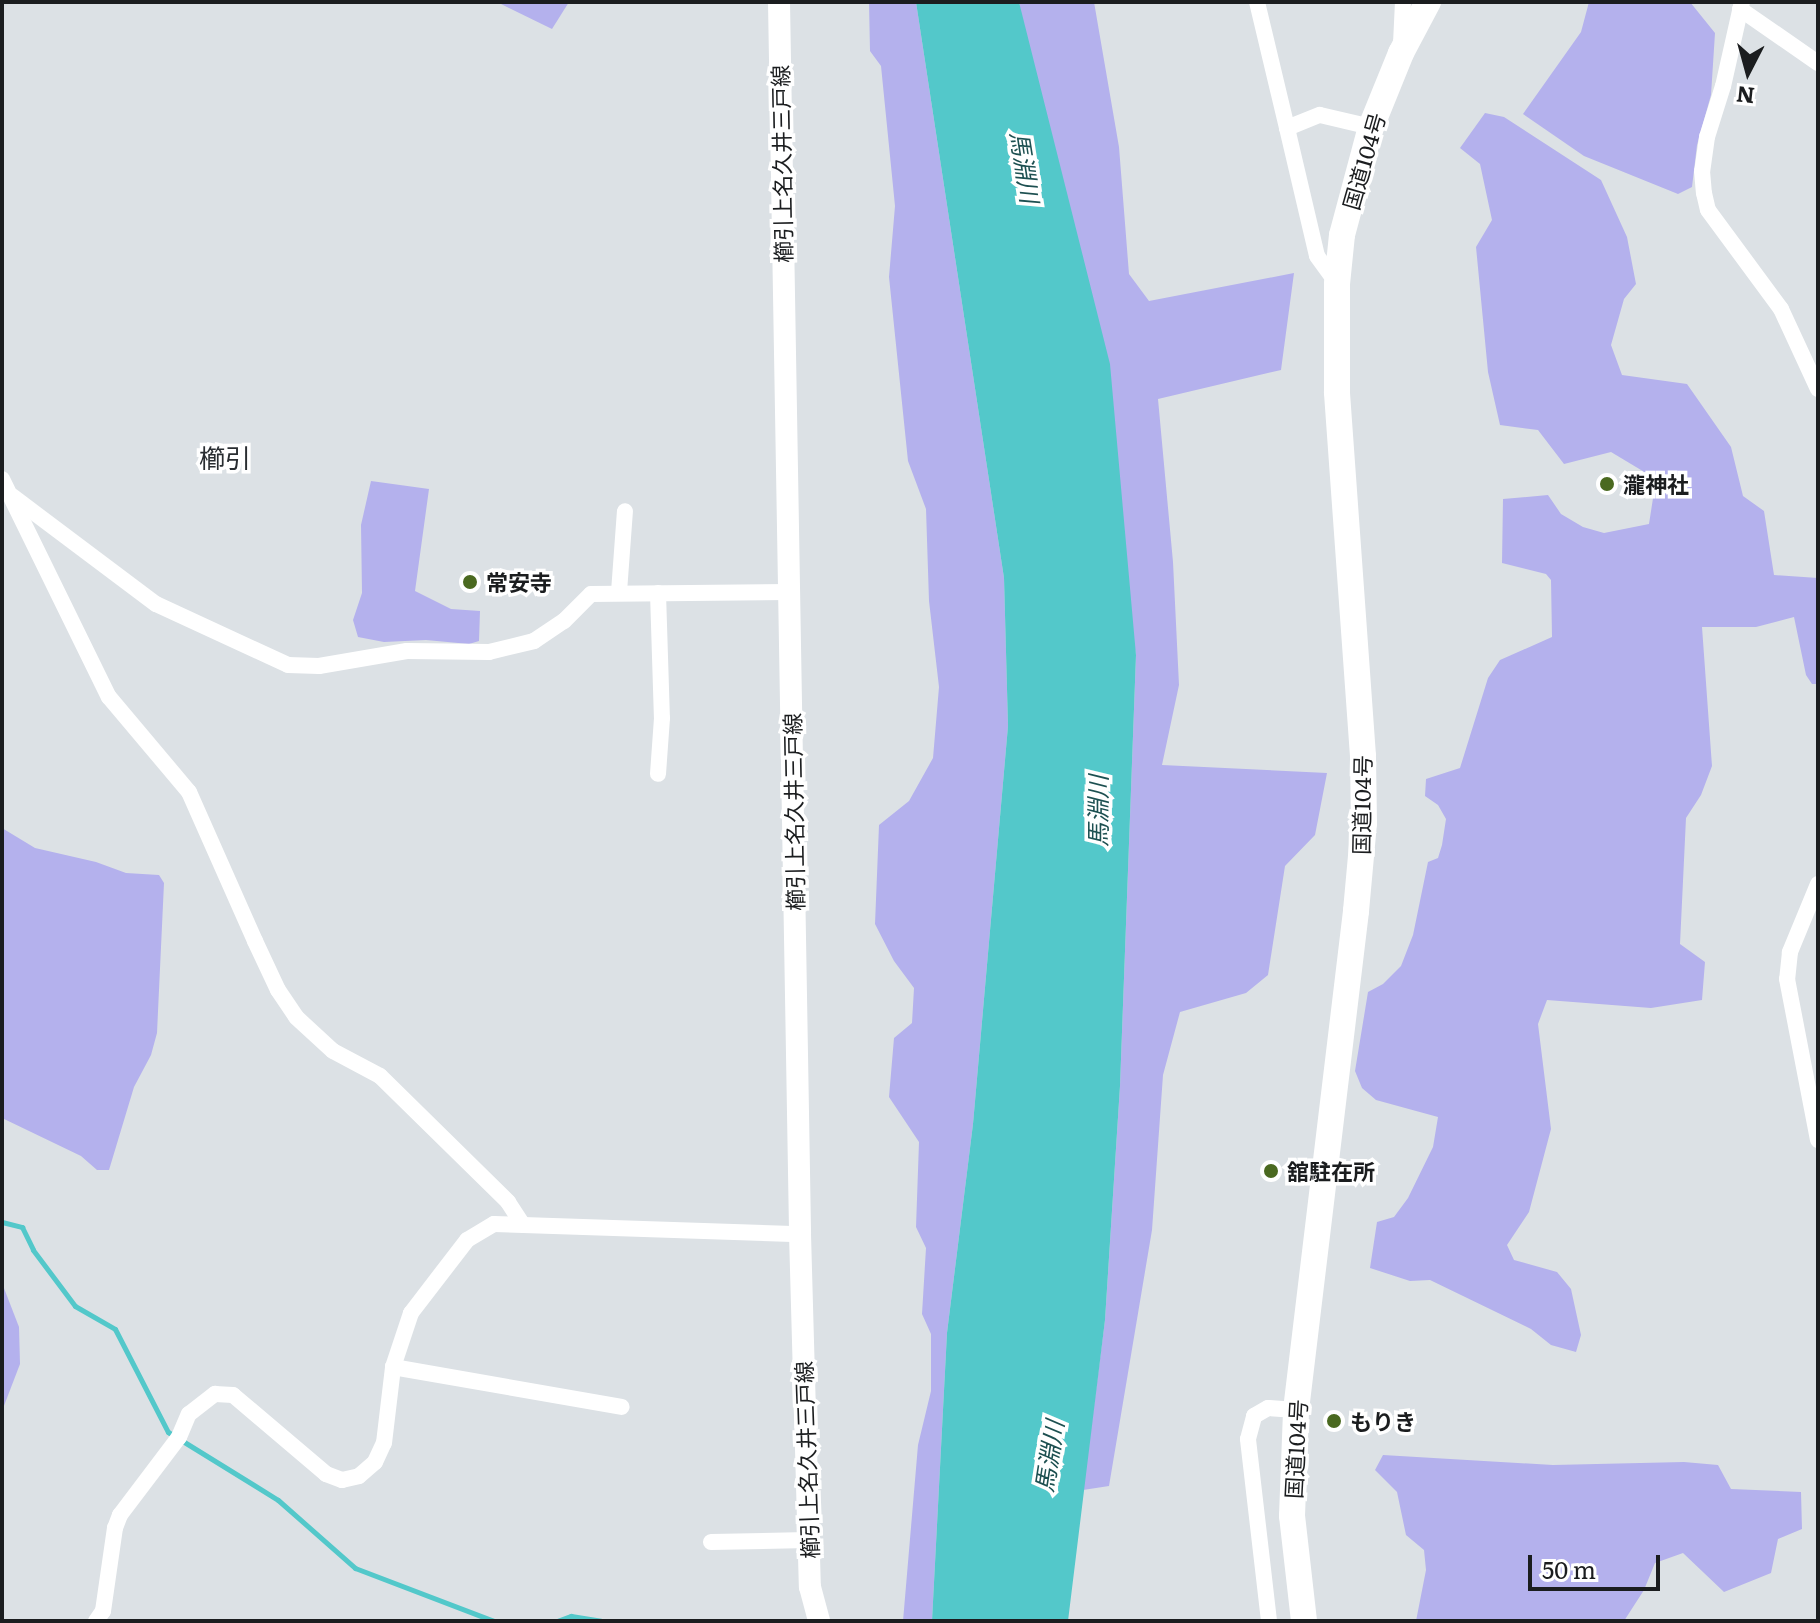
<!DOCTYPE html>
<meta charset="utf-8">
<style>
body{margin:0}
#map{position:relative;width:1820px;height:1623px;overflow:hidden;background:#dce1e5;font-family:Literata,"Noto Sans JP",serif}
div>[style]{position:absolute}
.green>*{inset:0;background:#b4b1ed}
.water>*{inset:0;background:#53c8ca}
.stream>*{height:5px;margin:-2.5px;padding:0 2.5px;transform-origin:2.5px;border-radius:2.5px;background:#53c8ca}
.minor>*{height:16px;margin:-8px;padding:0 8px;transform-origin:8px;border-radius:8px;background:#fff}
.secondary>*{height:22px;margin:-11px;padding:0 11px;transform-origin:11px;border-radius:11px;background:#fff}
.trunk>*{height:26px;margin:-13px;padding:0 13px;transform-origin:13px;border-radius:13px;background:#fff}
.dots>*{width:22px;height:22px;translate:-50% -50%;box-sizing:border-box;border:4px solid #fff;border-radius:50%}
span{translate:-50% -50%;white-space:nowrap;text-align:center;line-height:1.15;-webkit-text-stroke:7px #fff;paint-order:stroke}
.street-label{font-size:22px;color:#1b1d1f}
.poi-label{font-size:22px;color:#1b1d1f;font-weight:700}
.left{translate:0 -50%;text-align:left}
.water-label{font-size:24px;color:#1d5051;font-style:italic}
.quarter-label{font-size:26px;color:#292d31}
.frame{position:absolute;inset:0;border:4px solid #1b1d1f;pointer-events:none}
.north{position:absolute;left:1708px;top:32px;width:80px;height:80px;-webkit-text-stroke:6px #fff;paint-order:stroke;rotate:186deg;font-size:22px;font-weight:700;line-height:32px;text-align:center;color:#1b1d1f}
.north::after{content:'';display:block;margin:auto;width:28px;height:36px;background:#1b1d1f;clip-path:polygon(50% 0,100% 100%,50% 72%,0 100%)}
.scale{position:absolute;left:1528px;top:1555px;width:132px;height:36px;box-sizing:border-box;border:4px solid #1b1d1f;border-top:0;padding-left:10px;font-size:24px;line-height:28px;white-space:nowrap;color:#1b1d1f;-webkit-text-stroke:6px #fff;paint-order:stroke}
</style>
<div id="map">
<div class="green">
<i style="clip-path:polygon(497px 2px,569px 2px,552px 29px)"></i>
<i style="clip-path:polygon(869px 2px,916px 2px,1004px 578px,1008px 726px,973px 1124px,947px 1333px,932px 1621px,903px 1621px,918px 1445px,931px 1391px,931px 1334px,922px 1314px,926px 1248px,916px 1227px,919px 1142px,889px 1097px,894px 1038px,912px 1023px,914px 988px,894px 961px,875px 924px,879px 825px,909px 801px,933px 758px,939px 687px,929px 601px,926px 509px,908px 461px,889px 277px,895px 206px,881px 66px,870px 51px)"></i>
<i style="clip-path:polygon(1019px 2px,1094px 2px,1119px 147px,1129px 274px,1149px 301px,1294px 273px,1281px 370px,1158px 399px,1173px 562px,1179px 685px,1162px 765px,1327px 773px,1315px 835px,1285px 866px,1268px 975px,1246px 993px,1180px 1012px,1163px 1075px,1152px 1230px,1109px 1486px,1083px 1490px,1105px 1320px,1120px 1086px,1136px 655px)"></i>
<i style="clip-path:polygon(1589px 2px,1690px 2px,1715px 33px,1711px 95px,1697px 145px,1692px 187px,1678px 194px,1584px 156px,1523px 114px,1581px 32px)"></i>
<i style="clip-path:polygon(1485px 113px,1504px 117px,1601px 180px,1627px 237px,1636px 284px,1624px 299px,1611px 345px,1622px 375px,1687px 384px,1731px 447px,1743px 496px,1764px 511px,1774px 575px,1818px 578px,1818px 684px,1812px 684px,1806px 675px,1794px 617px,1756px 627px,1702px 627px,1712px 766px,1701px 795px,1686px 818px,1680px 944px,1705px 962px,1702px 1000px,1651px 1008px,1547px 1000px,1538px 1024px,1551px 1129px,1529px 1212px,1507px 1245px,1514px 1260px,1557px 1272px,1571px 1289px,1581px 1335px,1576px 1352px,1551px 1345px,1531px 1329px,1430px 1280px,1410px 1281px,1370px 1268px,1377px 1222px,1394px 1217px,1408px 1198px,1433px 1147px,1438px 1117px,1376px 1100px,1362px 1088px,1355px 1071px,1368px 992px,1383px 984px,1401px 966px,1413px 935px,1428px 862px,1438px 858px,1442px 845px,1446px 819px,1438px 805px,1425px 796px,1426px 779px,1460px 768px,1488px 678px,1500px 660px,1552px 637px,1551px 580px,1546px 574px,1502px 563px,1503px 499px,1548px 495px,1561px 514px,1583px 527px,1604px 533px,1649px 524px,1656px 479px,1611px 452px,1564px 464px,1538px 430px,1500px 425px,1488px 372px,1476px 247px,1492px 220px,1480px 164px,1460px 148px)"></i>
<i style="clip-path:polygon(371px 481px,429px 489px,415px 591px,451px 609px,480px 611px,479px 641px,469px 644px,426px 640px,384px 642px,358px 637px,353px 620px,362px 593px,361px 525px)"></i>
<i style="clip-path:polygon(2px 828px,35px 848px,96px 862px,126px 873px,159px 875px,164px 883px,157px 1033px,151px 1055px,134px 1087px,109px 1170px,97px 1170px,81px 1156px,2px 1118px)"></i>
<i style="clip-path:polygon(2px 1283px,19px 1327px,20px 1364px,2px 1411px)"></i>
<i style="clip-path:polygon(1383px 1455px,1553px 1465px,1684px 1462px,1718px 1465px,1731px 1489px,1801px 1492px,1802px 1529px,1778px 1539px,1771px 1573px,1724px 1592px,1683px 1553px,1655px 1563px,1644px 1590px,1624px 1621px,1416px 1621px,1426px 1570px,1424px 1550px,1406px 1535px,1397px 1492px,1375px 1470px)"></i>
</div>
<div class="water">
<i style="clip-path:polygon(916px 2px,1019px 2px,1110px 364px,1136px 655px,1120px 1086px,1105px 1320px,1068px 1621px,932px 1621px,947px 1333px,973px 1124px,1008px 726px,1004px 578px)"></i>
</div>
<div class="stream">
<i style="left:2px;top:1222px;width:21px;rotate:14deg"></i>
<i style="left:22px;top:1227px;width:25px;rotate:64deg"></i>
<i style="left:33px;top:1250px;width:70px;rotate:53.1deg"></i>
<i style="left:75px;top:1306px;width:46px;rotate:29.9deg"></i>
<i style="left:115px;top:1329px;width:116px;rotate:62.8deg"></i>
<i style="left:168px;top:1432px;width:129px;rotate:31.7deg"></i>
<i style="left:278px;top:1500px;width:103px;rotate:41.4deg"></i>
<i style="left:355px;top:1568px;width:149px;rotate:20.9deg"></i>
<i style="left:557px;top:1621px;width:15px;rotate:-20deg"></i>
<i style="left:571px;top:1616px;width:30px;rotate:9deg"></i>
</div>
<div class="minor">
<i style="left:1257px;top:2px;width:130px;rotate:76.6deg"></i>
<i style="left:1287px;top:128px;width:35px;rotate:-22deg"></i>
<i style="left:1320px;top:115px;width:52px;rotate:13.2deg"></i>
<i style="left:1742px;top:2px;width:86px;rotate:102.7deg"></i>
<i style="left:1723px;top:86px;width:53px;rotate:107.4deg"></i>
<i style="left:1707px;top:137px;width:34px;rotate:98deg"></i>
<i style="left:1702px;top:171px;width:22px;rotate:85deg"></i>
<i style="left:1704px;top:193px;width:17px;rotate:77deg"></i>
<i style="left:1708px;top:210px;width:123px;rotate:53.6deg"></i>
<i style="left:1781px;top:309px;width:88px;rotate:65.2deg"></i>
<i style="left:1740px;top:9px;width:95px;rotate:34.7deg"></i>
<i style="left:1401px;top:44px;width:42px;rotate:-87.3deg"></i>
<i style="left:1287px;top:128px;width:131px;rotate:76.8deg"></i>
<i style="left:1317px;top:256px;width:34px;rotate:54deg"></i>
<i style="left:2px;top:479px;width:243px;rotate:63.9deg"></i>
<i style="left:109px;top:697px;width:124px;rotate:49.9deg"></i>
<i style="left:189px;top:792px;width:163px;rotate:66.1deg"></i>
<i style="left:255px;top:941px;width:54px;rotate:64.9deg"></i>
<i style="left:278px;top:990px;width:32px;rotate:56deg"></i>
<i style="left:296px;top:1017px;width:50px;rotate:42.6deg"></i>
<i style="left:333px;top:1051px;width:53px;rotate:28deg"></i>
<i style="left:380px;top:1076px;width:180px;rotate:44.5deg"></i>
<i style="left:508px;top:1202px;width:27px;rotate:57deg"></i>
<i style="left:12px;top:496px;width:180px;rotate:36.9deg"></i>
<i style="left:156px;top:604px;width:145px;rotate:24.8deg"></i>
<i style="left:288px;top:665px;width:31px;rotate:2deg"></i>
<i style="left:319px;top:666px;width:89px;rotate:-9.7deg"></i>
<i style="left:407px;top:651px;width:82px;rotate:0.7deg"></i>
<i style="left:489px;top:652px;width:46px;rotate:-13.7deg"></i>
<i style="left:534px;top:641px;width:36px;rotate:-34deg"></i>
<i style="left:564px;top:621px;width:38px;rotate:-45deg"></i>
<i style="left:591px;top:594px;width:198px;rotate:-0.6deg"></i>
<i style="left:619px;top:592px;width:81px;rotate:-85.8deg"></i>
<i style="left:658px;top:593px;width:125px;rotate:88.2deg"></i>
<i style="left:662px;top:718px;width:56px;rotate:94.1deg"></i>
<i style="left:1818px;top:884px;width:74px;rotate:112.4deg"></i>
<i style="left:1790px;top:952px;width:27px;rotate:96deg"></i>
<i style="left:1787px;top:979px;width:164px;rotate:79.1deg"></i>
<i style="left:393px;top:1367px;width:232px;rotate:9.9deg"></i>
<i style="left:711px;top:1542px;width:97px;rotate:-1.2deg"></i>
<i style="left:96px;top:1621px;width:12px;rotate:-55deg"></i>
<i style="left:103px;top:1611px;width:84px;rotate:-81.8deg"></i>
<i style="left:115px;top:1528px;width:14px;rotate:-69deg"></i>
<i style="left:120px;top:1515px;width:98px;rotate:-52.9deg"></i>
<i style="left:179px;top:1437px;width:25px;rotate:-67deg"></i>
<i style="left:189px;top:1414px;width:33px;rotate:-38deg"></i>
<i style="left:215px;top:1394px;width:18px;rotate:3deg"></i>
<i style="left:233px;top:1395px;width:122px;rotate:40.3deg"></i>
<i style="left:326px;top:1474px;width:17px;rotate:21deg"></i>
<i style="left:342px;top:1480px;width:17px;rotate:-13deg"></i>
<i style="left:359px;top:1476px;width:21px;rotate:-41deg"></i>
<i style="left:375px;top:1462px;width:21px;rotate:-65deg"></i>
<i style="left:384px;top:1443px;width:77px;rotate:-83.2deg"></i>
<i style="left:393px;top:1367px;width:57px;rotate:-71.6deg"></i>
<i style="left:411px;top:1313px;width:92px;rotate:-52.5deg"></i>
<i style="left:467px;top:1240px;width:31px;rotate:-31deg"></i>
<i style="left:494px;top:1224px;width:306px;rotate:1.9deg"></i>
<i style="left:1269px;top:1621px;width:183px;rotate:-96.6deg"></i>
<i style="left:1248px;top:1439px;width:24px;rotate:-75deg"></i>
<i style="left:1254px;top:1416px;width:16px;rotate:-30deg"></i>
<i style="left:1268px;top:1408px;width:28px;rotate:4deg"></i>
</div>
<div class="secondary">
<i style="left:779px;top:2px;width:1232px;rotate:89.02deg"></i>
<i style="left:800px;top:1234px;width:353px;rotate:88.4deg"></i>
<i style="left:810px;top:1587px;width:35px;rotate:75deg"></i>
</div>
<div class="trunk">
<i style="left:1304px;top:1621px;width:106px;rotate:-96.5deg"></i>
<i style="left:1292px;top:1516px;width:106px;rotate:-87.8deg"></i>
<i style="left:1296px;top:1410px;width:503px;rotate:-83.14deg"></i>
<i style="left:1356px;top:911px;width:88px;rotate:-84.8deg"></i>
<i style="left:1364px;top:823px;width:67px;rotate:-90.9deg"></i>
<i style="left:1363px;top:756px;width:365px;rotate:-94.1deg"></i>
<i style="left:1337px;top:392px;width:108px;rotate:-90deg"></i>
<i style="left:1337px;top:284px;width:49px;rotate:-84.2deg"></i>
<i style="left:1342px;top:235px;width:112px;rotate:-75deg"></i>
<i style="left:1371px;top:127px;width:80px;rotate:-67.9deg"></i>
<i style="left:1401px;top:53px;width:58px;rotate:-62.1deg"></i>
</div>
<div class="dots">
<i style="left:1607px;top:484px;background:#4a6920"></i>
<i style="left:470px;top:582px;background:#4a6920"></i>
<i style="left:1271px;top:1171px;background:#4a6920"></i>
<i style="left:1334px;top:1421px;background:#4a6920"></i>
</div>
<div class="street-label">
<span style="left:1363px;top:161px;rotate:-74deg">国道104号</span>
<span style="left:781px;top:164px;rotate:-91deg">櫛引上名久井三戸線</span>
<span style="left:1361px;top:805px;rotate:-89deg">国道104号</span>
<span style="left:793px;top:812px;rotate:-91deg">櫛引上名久井三戸線</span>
<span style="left:1295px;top:1449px;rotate:-87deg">国道104号</span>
<span style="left:806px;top:1460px;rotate:-92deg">櫛引上名久井三戸線</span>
</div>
<div class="poi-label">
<span class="left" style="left:1623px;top:484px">瀧神社</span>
<span class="left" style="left:486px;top:582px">常安寺</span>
<span class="left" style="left:1287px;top:1171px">舘駐在所</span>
<span class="left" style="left:1350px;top:1421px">もりき</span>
</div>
<div class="water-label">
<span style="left:1026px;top:167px;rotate:81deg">馬淵川</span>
<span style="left:1097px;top:811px;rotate:-90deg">馬淵川</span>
<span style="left:1048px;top:1456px;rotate:-81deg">馬淵川</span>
</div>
<div class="quarter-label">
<span style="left:225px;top:457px">櫛引</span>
</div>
<div class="frame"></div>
<div class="north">N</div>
<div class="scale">50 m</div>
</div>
